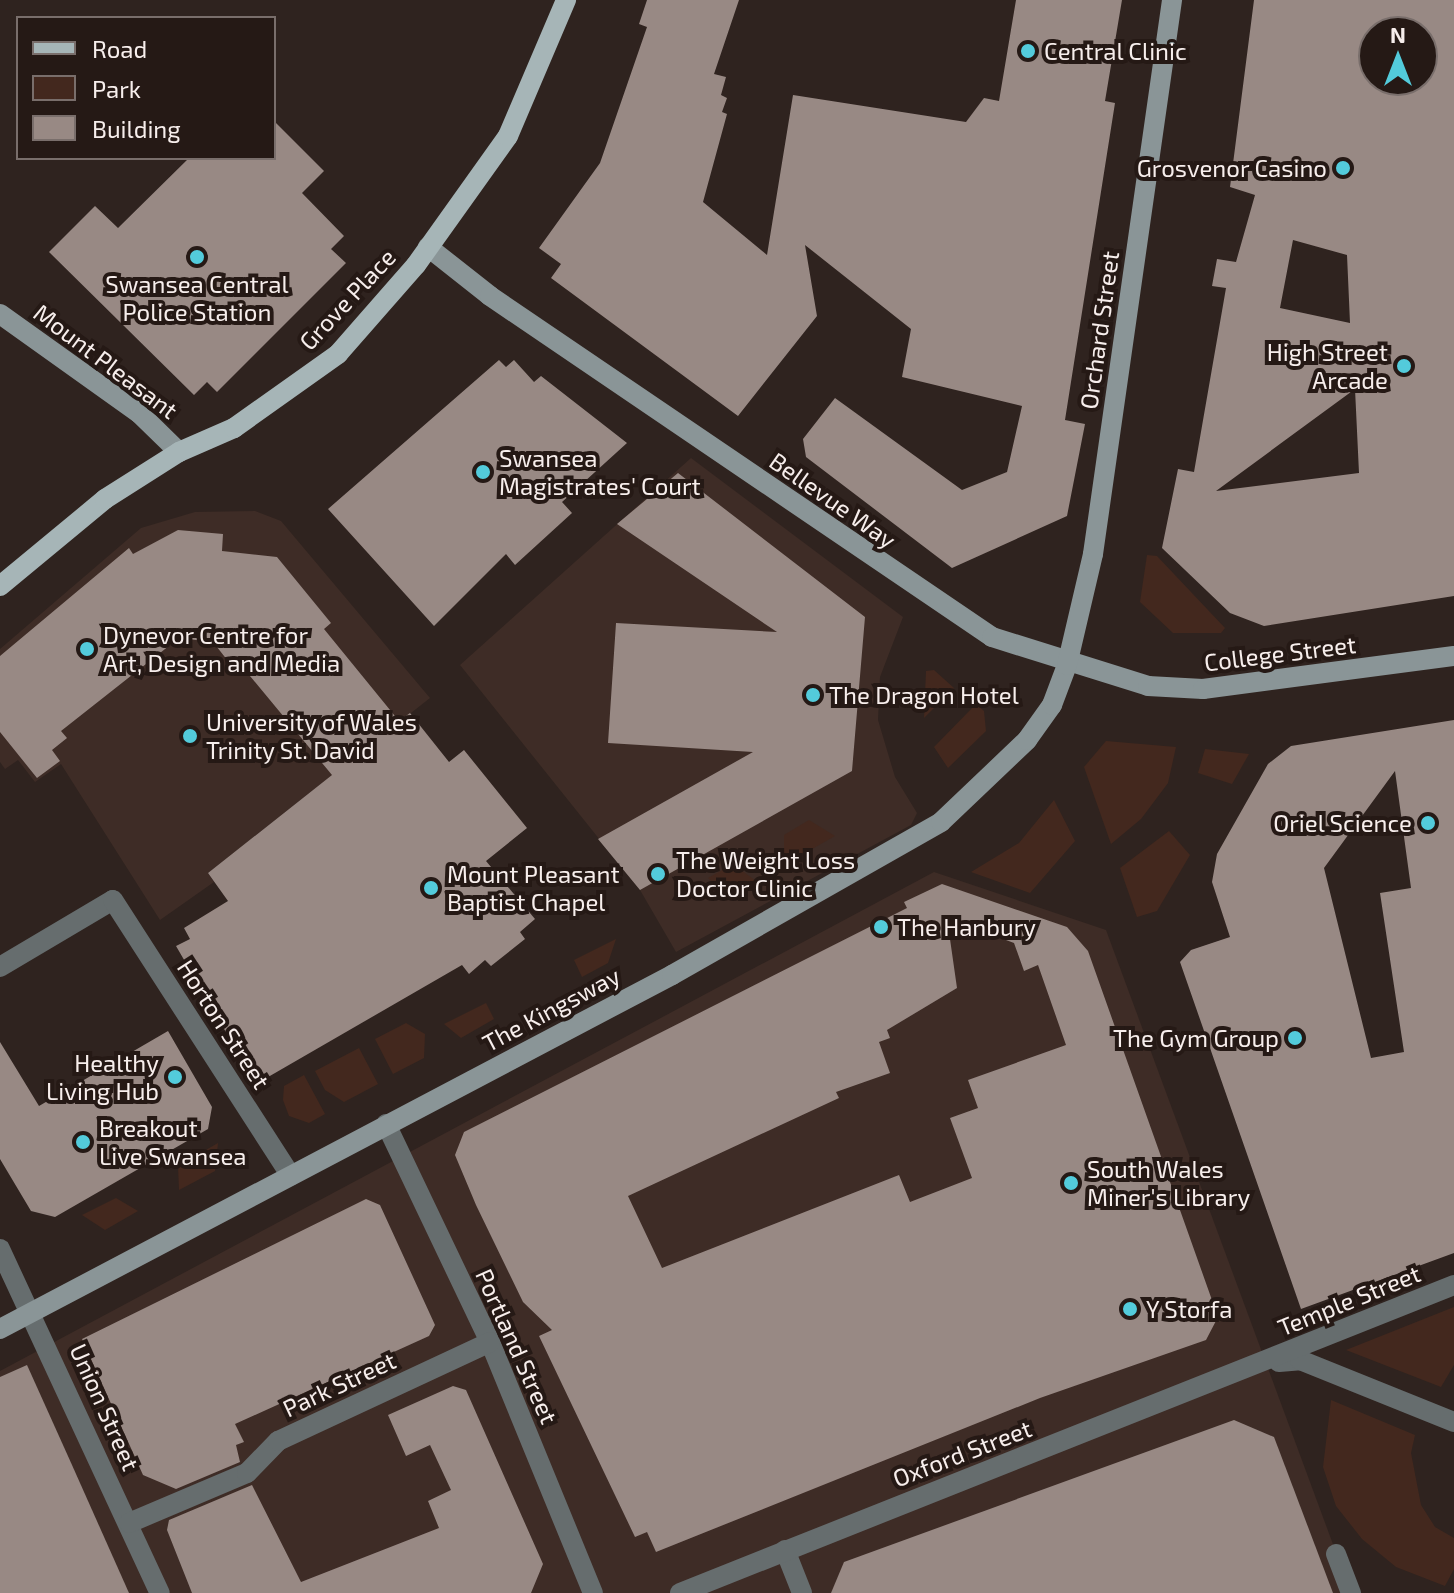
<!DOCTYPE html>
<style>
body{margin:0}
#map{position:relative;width:1454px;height:1593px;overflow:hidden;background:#2f231f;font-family:"Exo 2",sans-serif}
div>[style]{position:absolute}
.built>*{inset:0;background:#3e2c26}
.green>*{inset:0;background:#43281e}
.building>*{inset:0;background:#988984}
.street>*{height:20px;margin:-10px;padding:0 10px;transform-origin:10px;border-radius:10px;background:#666d6e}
.secondary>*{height:20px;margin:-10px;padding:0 10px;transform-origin:10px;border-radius:10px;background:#8a9597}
.primary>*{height:20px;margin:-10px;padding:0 10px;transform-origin:10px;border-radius:10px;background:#a6b5b7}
.dots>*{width:22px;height:22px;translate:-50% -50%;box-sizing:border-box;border:4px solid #251915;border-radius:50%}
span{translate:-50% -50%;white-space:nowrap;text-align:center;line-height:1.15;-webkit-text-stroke:8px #251915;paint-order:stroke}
.poi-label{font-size:24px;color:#f7eeec}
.left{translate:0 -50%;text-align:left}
.right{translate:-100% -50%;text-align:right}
.street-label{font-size:24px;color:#f7eeec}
.legend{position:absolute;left:16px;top:16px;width:260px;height:144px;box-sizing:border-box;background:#251915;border:2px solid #796e6b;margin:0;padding:10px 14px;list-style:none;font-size:24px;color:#f7eeec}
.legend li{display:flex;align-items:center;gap:16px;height:40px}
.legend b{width:40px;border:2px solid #796e6b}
.north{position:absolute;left:1358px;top:16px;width:80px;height:80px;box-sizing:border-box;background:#251915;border:2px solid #796e6b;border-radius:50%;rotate:0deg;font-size:22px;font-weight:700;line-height:32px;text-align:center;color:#f7eeec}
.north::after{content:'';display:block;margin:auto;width:28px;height:36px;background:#53cbdb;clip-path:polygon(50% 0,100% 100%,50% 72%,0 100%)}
</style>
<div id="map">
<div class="built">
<i style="clip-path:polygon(691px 458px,903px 617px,880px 677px,878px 720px,895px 777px,917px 813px,911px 825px,676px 952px,640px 890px,460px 665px)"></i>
<i style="clip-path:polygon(255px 511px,281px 521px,430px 698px,208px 873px,214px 882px,160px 920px,61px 764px,35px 782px,18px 760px,5px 769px,0 762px,0 649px,141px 528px,195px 512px)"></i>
<i style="clip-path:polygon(934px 872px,1106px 930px,1351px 1593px,0 1593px,0 1371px)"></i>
</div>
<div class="green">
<i style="clip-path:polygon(1147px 555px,1157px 556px,1225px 628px,1221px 633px,1173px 633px,1140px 602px)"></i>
<i style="clip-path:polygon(934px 670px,954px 688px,924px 718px,926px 671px)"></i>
<i style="clip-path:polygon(976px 704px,984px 711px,986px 731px,948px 768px,934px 747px)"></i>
<i style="clip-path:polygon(1106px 741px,1176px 747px,1168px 783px,1141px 819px,1111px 844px,1084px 767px)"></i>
<i style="clip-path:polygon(1205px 749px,1249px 754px,1232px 784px,1198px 773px)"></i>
<i style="clip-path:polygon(1054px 800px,1075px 841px,1030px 893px,971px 872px,1019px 843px)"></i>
<i style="clip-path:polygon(809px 820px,835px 836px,784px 865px,784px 835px)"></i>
<i style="clip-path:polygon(1169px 831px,1190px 855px,1157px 911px,1137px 917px,1120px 868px)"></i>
<i style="clip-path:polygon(733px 864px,756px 881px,728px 897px,708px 878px)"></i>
<i style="clip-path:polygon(616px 939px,608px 963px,582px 977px,574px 960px)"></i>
<i style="clip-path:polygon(486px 1003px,494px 1019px,461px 1038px,444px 1024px)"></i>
<i style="clip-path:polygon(406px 1023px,425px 1034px,424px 1058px,393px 1074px,375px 1039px)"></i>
<i style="clip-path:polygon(359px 1048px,378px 1084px,344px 1102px,325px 1090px,315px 1071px)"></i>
<i style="clip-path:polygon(304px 1075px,325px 1114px,309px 1123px,289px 1116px,283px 1100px,284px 1086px)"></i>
<i style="clip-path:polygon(218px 1143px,215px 1171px,179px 1190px,178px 1166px)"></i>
<i style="clip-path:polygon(116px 1198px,138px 1211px,105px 1230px,82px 1215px)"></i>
<i style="clip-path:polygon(1454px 1307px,1454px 1365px,1441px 1387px,1346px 1350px)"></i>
<i style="clip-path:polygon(1331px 1400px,1415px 1435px,1411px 1453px,1421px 1505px,1435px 1527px,1454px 1538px,1454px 1569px,1445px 1586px,1396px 1567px,1362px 1539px,1336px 1506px,1323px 1467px)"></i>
</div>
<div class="building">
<i style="clip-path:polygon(647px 0,739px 0,714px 74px,726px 77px,721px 95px,727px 98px,722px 112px,727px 114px,703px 202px,767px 255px,793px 95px,966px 122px,984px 98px,999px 101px,1016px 0,1122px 0,1105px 101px,1115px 103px,1065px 420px,1085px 424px,1067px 516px,952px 568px,806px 457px,803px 439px,835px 398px,962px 490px,1007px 472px,1022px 406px,902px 377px,911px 329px,805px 245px,817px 316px,738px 416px,551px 278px,561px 264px,539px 248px,600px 163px,647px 27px,639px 24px)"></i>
<i style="clip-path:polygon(evenodd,1254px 0,1454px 0,1454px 596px,1264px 626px,1230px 613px,1162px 548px,1178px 469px,1194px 472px,1226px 288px,1212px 286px,1217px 259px,1236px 262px,1255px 195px,1230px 187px,1254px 0,1374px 32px,1422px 32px,1422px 80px,1374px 80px,1374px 32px,1254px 0,1293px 240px,1347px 255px,1350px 323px,1280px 308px,1293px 240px,1254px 0,1355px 389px,1359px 473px,1216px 491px,1355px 389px)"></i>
<i style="clip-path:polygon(274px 121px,324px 171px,302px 193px,344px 236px,331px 249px,346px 263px,217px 392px,207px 382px,194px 395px,49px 252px,95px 206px,118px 228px,189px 158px,274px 158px)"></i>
<i style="clip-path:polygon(499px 360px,506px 367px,514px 360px,534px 382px,541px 376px,627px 443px,562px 502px,572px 513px,515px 565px,506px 554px,434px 626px,328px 509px)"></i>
<i style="clip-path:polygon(678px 473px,865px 617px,852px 771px,640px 890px,598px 839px,753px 752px,608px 743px,616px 623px,777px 632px,617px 524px)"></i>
<i style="clip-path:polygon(178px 530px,223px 534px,222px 551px,277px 557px,331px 623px,324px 629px,399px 721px,410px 713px,449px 762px,464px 750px,527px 828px,486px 861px,535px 919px,520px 932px,525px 939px,491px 966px,485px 960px,469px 974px,462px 965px,256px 1084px,176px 946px,190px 939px,184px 928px,228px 901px,208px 873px,332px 775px,245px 670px,239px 675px,213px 642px,179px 638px,61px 731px,67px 738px,52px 750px,60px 761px,37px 778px,0 732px,0 656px,129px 548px,133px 554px)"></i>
<i style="clip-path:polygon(evenodd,1454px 720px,1454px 1253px,1301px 1309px,1180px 962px,1191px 950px,1230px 937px,1212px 882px,1217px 854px,1268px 764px,1291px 746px,1454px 720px,1395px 771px,1411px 888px,1380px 893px,1404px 1052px,1371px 1058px,1324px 868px,1395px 771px)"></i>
<i style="clip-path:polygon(evenodd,942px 884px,1067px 927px,1088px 951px,1218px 1317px,1206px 1340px,1040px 1398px,656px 1552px,647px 1532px,635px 1537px,539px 1336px,552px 1330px,523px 1302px,476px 1205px,455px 1155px,464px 1132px,907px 908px,904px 902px,942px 884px,947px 918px,1014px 943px,1024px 971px,1038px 965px,1066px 1045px,968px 1080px,978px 1108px,950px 1118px,972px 1178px,910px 1202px,899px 1175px,662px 1268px,628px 1196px,839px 1098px,836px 1092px,890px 1073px,879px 1042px,890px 1038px,887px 1030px,957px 988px,947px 918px)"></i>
<i style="clip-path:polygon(168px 1031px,212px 1107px,208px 1129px,55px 1217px,31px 1211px,0 1159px,0 1042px,39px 1106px)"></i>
<i style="clip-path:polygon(366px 1199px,380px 1205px,435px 1325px,429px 1336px,235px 1424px,244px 1442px,236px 1445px,240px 1462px,176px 1489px,143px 1475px,82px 1339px)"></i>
<i style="clip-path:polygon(27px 1365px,72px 1465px,129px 1593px,0 1593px,0 1377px)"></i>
<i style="clip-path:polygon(453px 1386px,466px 1390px,543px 1564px,531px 1593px,192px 1593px,167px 1530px,169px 1520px,252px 1485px,301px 1582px,439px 1528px,428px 1501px,451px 1490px,430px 1445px,406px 1456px,388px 1415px)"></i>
<i style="clip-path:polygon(1234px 1420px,1274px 1437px,1333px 1593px,831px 1593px,844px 1562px)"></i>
</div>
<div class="street">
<i style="left:0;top:967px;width:131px;rotate:-30.7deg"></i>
<i style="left:113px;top:900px;width:328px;rotate:57.2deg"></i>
<i style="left:386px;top:1124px;width:242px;rotate:64.5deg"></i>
<i style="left:490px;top:1342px;width:271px;rotate:67.7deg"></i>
<i style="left:0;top:1249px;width:379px;rotate:65.1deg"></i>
<i style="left:1279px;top:1362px;width:21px;rotate:-5deg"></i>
<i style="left:1300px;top:1360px;width:166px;rotate:21.9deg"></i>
<i style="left:129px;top:1523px;width:128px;rotate:-23deg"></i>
<i style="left:247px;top:1473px;width:45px;rotate:-45.9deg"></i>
<i style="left:278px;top:1441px;width:234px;rotate:-25deg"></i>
<i style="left:785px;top:1550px;width:46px;rotate:68.4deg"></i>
<i style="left:1336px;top:1554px;width:42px;rotate:69deg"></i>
<i style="left:680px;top:1593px;width:833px;rotate:-21.7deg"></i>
</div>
<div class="secondary">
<i style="left:428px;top:247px;width:79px;rotate:38.3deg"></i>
<i style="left:490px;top:296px;width:607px;rotate:34.19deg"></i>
<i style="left:992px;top:637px;width:164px;rotate:17.4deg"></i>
<i style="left:1148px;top:686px;width:55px;rotate:3.1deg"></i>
<i style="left:1203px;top:689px;width:253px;rotate:-7.5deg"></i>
<i style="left:0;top:314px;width:171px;rotate:35.5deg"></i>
<i style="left:139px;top:413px;width:56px;rotate:44.3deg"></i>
<i style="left:0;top:1329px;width:760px;rotate:-27.78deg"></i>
<i style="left:672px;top:975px;width:309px;rotate:-29.6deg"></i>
<i style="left:941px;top:822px;width:119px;rotate:-43.6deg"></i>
<i style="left:1027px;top:740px;width:43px;rotate:-54.5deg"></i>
<i style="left:1052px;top:705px;width:43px;rotate:-69.4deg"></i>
<i style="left:1067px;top:665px;width:114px;rotate:-76.8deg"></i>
<i style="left:1093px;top:554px;width:560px;rotate:-81.88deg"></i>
</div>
<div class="primary">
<i style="left:0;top:586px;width:136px;rotate:-39.6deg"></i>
<i style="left:105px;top:499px;width:88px;rotate:-32.4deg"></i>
<i style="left:179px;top:452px;width:60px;rotate:-23.6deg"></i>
<i style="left:234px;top:428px;width:128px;rotate:-35.4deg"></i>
<i style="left:338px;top:354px;width:118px;rotate:-48.8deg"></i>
<i style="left:416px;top:265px;width:158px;rotate:-54.5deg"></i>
<i style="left:508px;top:136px;width:148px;rotate:-66.9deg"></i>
</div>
<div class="dots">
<i style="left:1028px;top:51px;background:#53cbdb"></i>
<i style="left:1343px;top:168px;background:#53cbdb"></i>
<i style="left:197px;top:257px;background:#53cbdb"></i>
<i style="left:1404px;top:366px;background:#53cbdb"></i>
<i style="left:483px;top:472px;background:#53cbdb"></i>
<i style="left:87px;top:649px;background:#53cbdb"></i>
<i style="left:813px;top:695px;background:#53cbdb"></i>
<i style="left:190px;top:736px;background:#53cbdb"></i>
<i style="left:1428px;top:823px;background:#53cbdb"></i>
<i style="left:658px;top:874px;background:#53cbdb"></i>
<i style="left:431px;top:888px;background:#53cbdb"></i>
<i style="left:881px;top:927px;background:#53cbdb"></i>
<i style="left:1295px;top:1038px;background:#53cbdb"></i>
<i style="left:175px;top:1077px;background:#53cbdb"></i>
<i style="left:83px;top:1142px;background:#53cbdb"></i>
<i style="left:1071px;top:1183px;background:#53cbdb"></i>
<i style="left:1130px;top:1309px;background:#53cbdb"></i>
</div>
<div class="poi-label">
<span class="left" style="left:1044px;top:51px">Central Clinic</span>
<span class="right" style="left:1327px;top:168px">Grosvenor Casino</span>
<span style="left:197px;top:298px">Swansea Central<br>Police Station</span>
<span class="right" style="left:1388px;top:366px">High Street<br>Arcade</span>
<span class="left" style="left:499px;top:472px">Swansea<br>Magistrates' Court</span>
<span class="left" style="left:103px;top:649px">Dynevor Centre for<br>Art, Design and Media</span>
<span class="left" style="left:829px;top:695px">The Dragon Hotel</span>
<span class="left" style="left:206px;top:736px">University of Wales<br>Trinity St. David</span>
<span class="right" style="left:1412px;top:823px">Oriel Science</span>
<span class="left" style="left:676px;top:874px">The Weight Loss<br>Doctor Clinic</span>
<span class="left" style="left:447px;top:888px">Mount Pleasant<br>Baptist Chapel</span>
<span class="left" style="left:897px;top:927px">The Hanbury</span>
<span class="right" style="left:1279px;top:1038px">The Gym Group</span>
<span class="right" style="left:159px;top:1077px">Healthy<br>Living Hub</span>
<span class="left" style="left:99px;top:1142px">Breakout<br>Live Swansea</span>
<span class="left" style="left:1087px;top:1183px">South Wales<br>Miner's Library</span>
<span class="left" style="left:1146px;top:1309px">Y Storfa</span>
</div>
<div class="street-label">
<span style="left:347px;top:299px;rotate:-47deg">Grove Place</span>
<span style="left:1099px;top:330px;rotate:-82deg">Orchard Street</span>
<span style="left:106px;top:361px;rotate:37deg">Mount Pleasant</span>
<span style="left:833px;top:500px;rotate:35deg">Bellevue Way</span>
<span style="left:1280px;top:653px;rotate:-7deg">College Street</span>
<span style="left:551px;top:1009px;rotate:-28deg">The Kingsway</span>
<span style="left:224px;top:1024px;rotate:57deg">Horton Street</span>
<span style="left:1349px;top:1300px;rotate:-22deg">Temple Street</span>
<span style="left:517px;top:1346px;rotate:66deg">Portland Street</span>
<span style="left:339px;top:1384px;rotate:-25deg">Park Street</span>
<span style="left:105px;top:1407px;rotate:66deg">Union Street</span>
<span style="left:962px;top:1453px;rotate:-21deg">Oxford Street</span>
</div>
<ul class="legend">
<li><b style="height:10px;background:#a6b5b7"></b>Road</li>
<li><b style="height:22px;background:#43281e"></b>Park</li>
<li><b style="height:22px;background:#988984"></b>Building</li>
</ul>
<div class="north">N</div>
</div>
